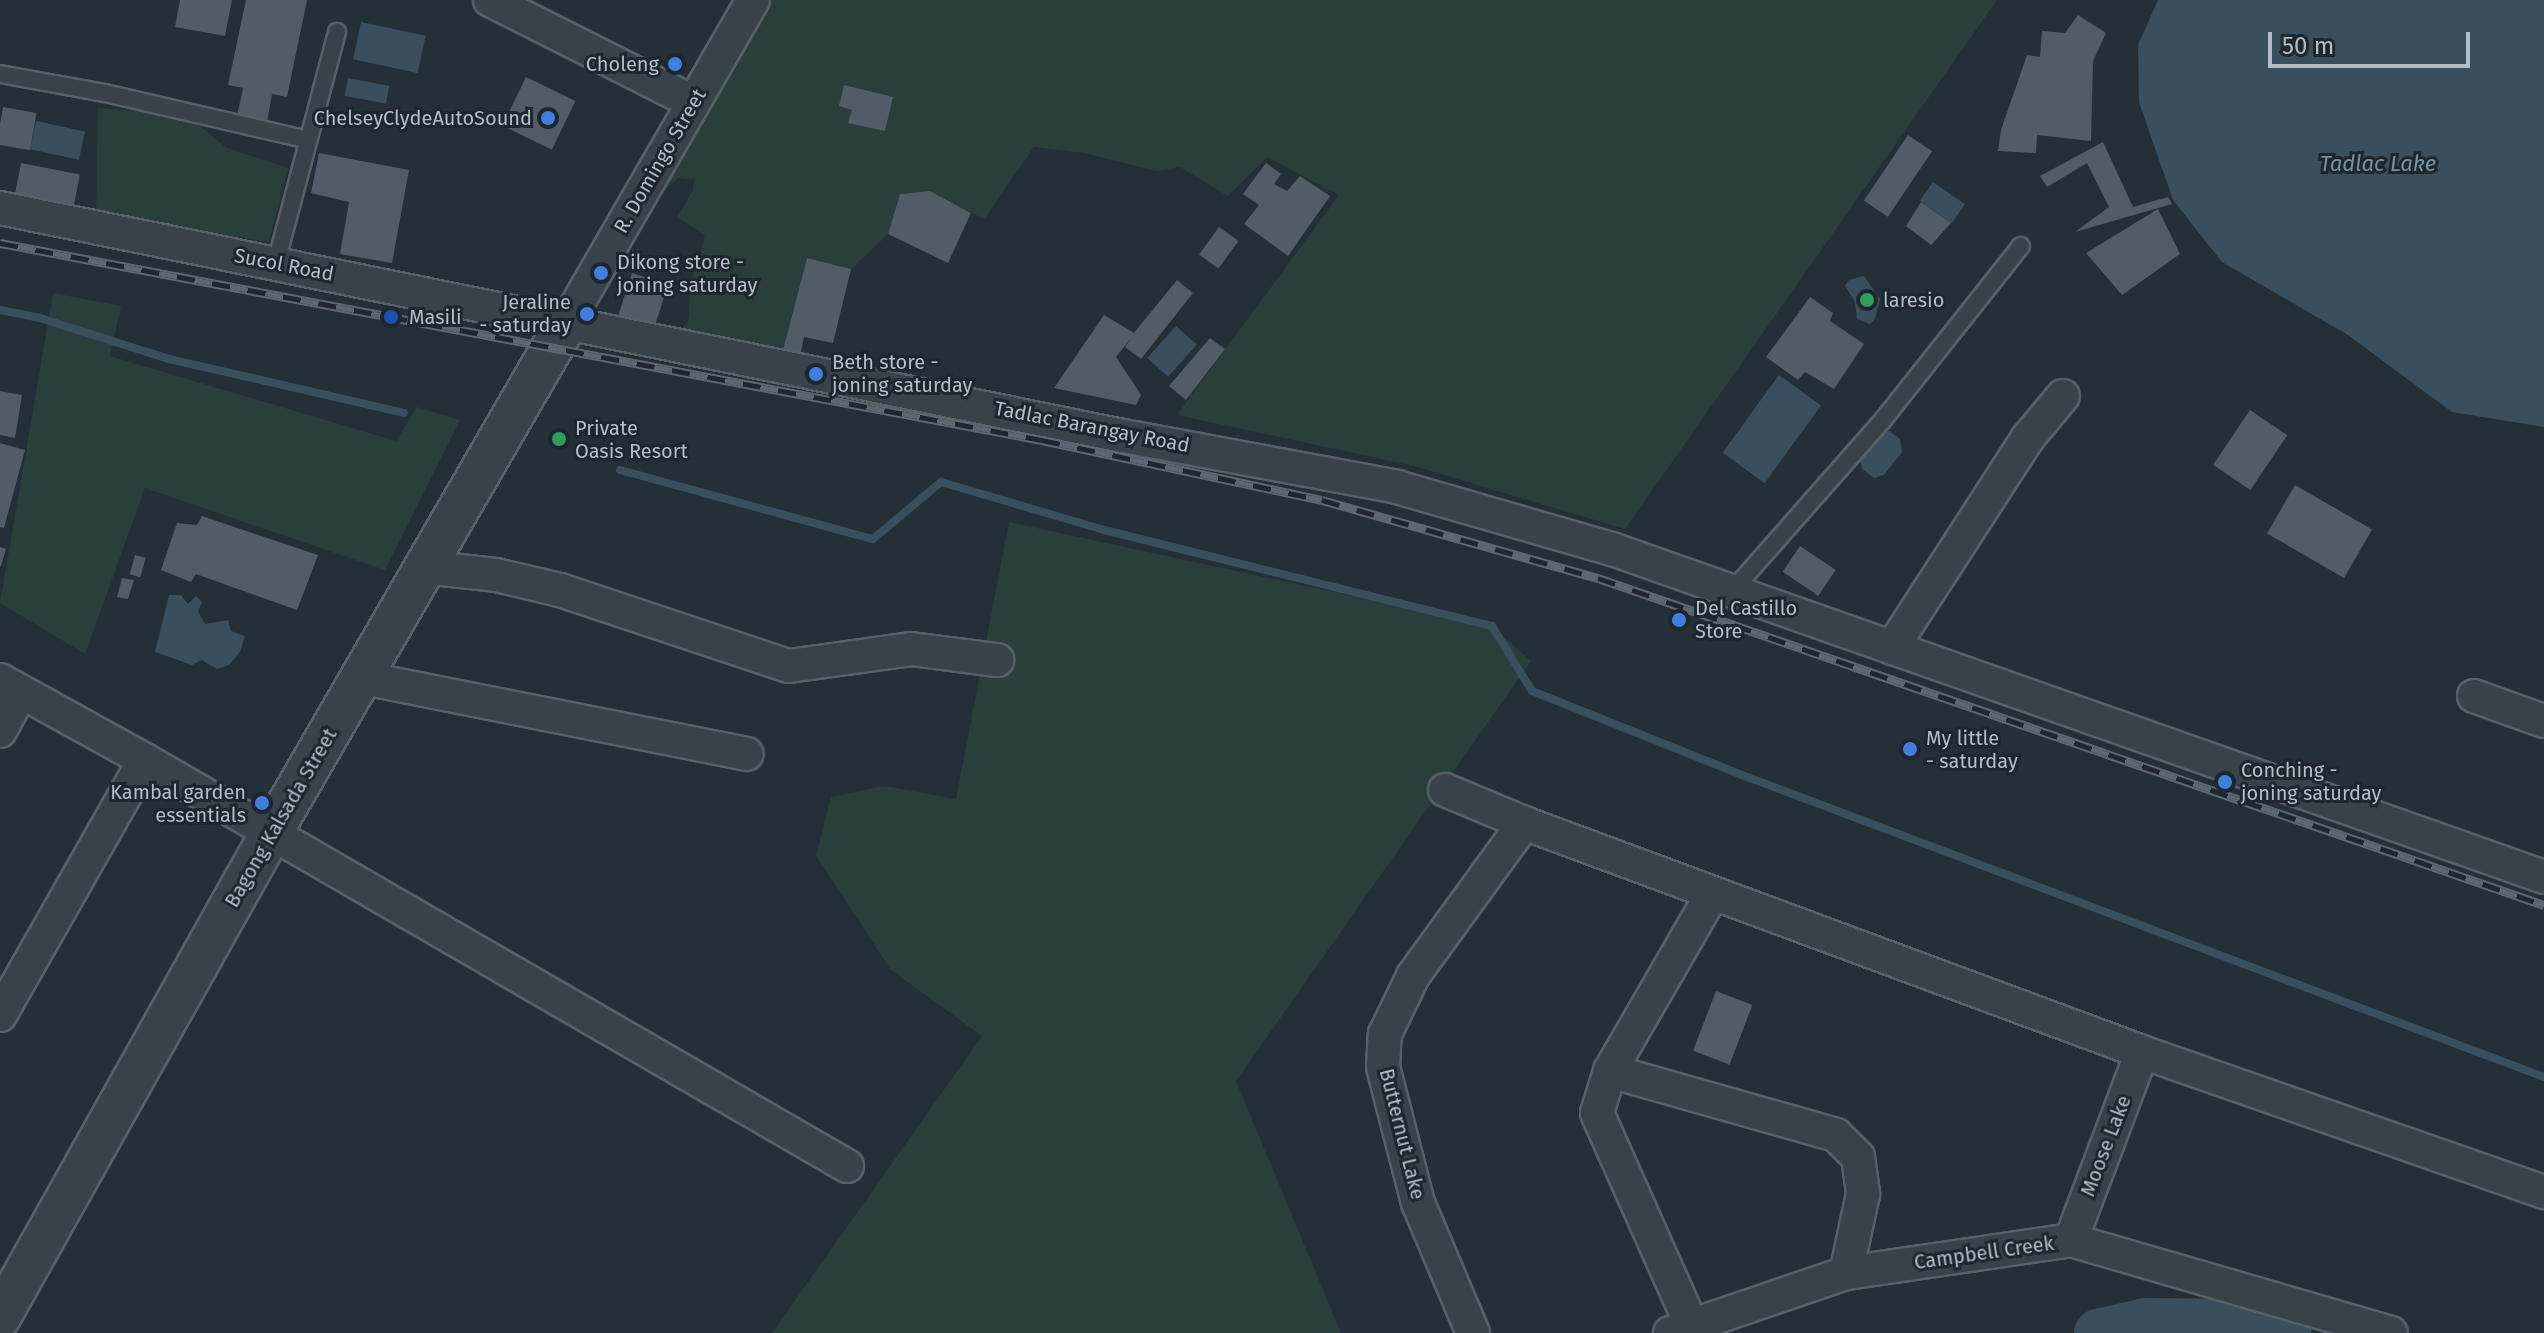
<!DOCTYPE html>
<style>
body{margin:0}
#map{position:relative;width:2544px;height:1333px;overflow:hidden;background:#243038;font-family:"Fira Sans",sans-serif}
div>[style]{position:absolute}
.green>*{inset:0;background:#2a3e3b}
.water>*{inset:0;background:#3a4f5e;transform-origin:0 0}
.stream>*{height:8px;margin:-4px;padding:0 4px;transform-origin:4px;border-radius:4px;background:#3a4f5e}
.river>*{height:48px;margin:-24px;padding:0 24px;transform-origin:24px;border-radius:24px;background:#3a4f5e}
.building>*{inset:0;background:#505d67;transform-origin:0 0}
.roads{filter:drop-shadow(2px 0 #566067) drop-shadow(-2px 0 #566067) drop-shadow(0 2px #566067) drop-shadow(0 -2px #566067)}
.service>*{height:16px;margin:-8px;padding:0 8px;transform-origin:8px;border-radius:8px;background:#384249}
.minor>*{height:32px;margin:-16px;padding:0 16px;transform-origin:16px;border-radius:16px;background:#384249}
.tertiary>*{height:40px;margin:-20px;padding:0 20px;transform-origin:20px;border-radius:20px;background:#384249}
.rail>*{height:9px;margin-top:-4.5px;transform-origin:0;background:repeating-linear-gradient(90deg,#1d272d 0 18px,#5c6871 0 36px);box-sizing:border-box;border-block:2px solid #5c6871}
.dots>*{width:22px;height:22px;translate:-50% -50%;box-sizing:border-box;border:4px solid #1d272d;border-radius:50%}
span{translate:-50% -50%;white-space:nowrap;text-align:center;line-height:1.15;-webkit-text-stroke:6px #1d272d;paint-order:stroke}
.poi-label{font-size:20px;color:#b3bdc5}
.right{translate:-100% -50%;text-align:right}
.left{translate:0 -50%;text-align:left}
.street-label{font-size:20px;color:#b3bdc5}
.water-label{font-size:22px;color:#7792a5;font-style:italic}
.scale{position:absolute;left:2268px;top:32px;width:202px;height:36px;box-sizing:border-box;border:4px solid #b3bdc5;border-top:0;padding-left:10px;font-size:24px;line-height:28px;white-space:nowrap;color:#b3bdc5;-webkit-text-stroke:6px #1d272d;paint-order:stroke}
</style>
<div id="map">
<div class="green">
<i style="clip-path:polygon(753px 0,1997px 0,1625px 529px,1414px 466px,1177px 415px,1339px 195px,1267px 157px,1228px 196px,1180px 167px,1157px 171px,1084px 153px,1034px 147px,984px 219px,930px 191px,900px 194px,888px 234px,851px 269px,807px 259px,782px 354px,678px 336px,689px 318px,690px 284px,705px 236px,677px 217px,693px 190px,694px 180px,678px 178px,664px 191px,643px 195px)"></i>
<i style="clip-path:polygon(98px 108px,186px 115px,227px 148px,288px 168px,269px 242px,96px 214px)"></i>
<i style="clip-path:polygon(53px 293px,121px 306px,110px 356px,396px 441px,417px 407px,460px 420px,385px 570px,145px 488px,85px 654px,0 603px)"></i>
<i style="clip-path:polygon(1009px 522px,1492px 626px,1531px 661px,1236px 1081px,1341px 1333px,772px 1333px,982px 1036px,891px 970px,816px 856px,831px 797px,884px 786px,956px 799px)"></i>
</div>
<div class="water">
<i style="clip-path:polygon(2158px 0,2544px 0,2544px 427px,2452px 412px,2348px 335px,2222px 262px,2173px 200px,2139px 102px,2138px 45px)"></i>
<i style="left:361px;top:22px;width:66px;height:38px;rotate:12deg"></i>
<i style="left:348px;top:78px;width:42px;height:18px;rotate:11deg"></i>
<i style="left:36px;top:121px;width:50px;height:29px;rotate:12deg"></i>
<i style="left:1933px;top:182px;width:39px;height:23px;rotate:35deg"></i>
<i style="clip-path:polygon(1864px 276px,1880px 299px,1875px 319px,1870px 324px,1857px 319px,1855px 302px,1845px 286px,1849px 280px)"></i>
<i style="left:1176px;top:326px;width:28px;height:43px;rotate:42deg"></i>
<i style="left:1779px;top:375px;width:52px;height:96px;rotate:36deg"></i>
<i style="clip-path:polygon(1889px 431px,1900px 439px,1902px 452px,1884px 475px,1874px 478px,1862px 469px,1860px 458px,1878px 433px)"></i>
<i style="clip-path:polygon(169px 595px,181px 595px,188px 604px,196px 596px,202px 602px,198px 612px,205px 624px,228px 620px,231px 631px,245px 636px,240px 652px,229px 665px,217px 669px,202px 660px,192px 665px,155px 652px)"></i>
</div>
<div class="stream">
<i style="left:0;top:310px;width:41px;rotate:11.3deg"></i>
<i style="left:40px;top:318px;width:135px;rotate:17.6deg"></i>
<i style="left:169px;top:359px;width:241px;rotate:12.9deg"></i>
<i style="left:620px;top:470px;width:262px;rotate:15.3deg"></i>
<i style="left:873px;top:539px;width:89px;rotate:-40deg"></i>
<i style="left:941px;top:482px;width:170px;rotate:16.4deg"></i>
<i style="left:1104px;top:530px;width:400px;rotate:13.9deg"></i>
<i style="left:1492px;top:626px;width:76px;rotate:58.4deg"></i>
<i style="left:1532px;top:691px;width:235px;rotate:21.8deg"></i>
<i style="left:1750px;top:778px;width:848px;rotate:20.64deg"></i>
</div>
<div class="river">
<i style="left:2098px;top:1333px;width:49px;rotate:-12.9deg"></i>
<i style="left:2146px;top:1322px;width:109px;rotate:0.5deg"></i>
<i style="left:2255px;top:1323px;width:34px;rotate:17deg"></i>
</div>
<div class="building">
<i style="clip-path:polygon(180px 0,232px 0,225px 36px,175px 27px)"></i>
<i style="clip-path:polygon(246px 0,307px 0,287px 97px,272px 94px,267px 122px,237px 116px,243px 88px,228px 85px)"></i>
<i style="clip-path:polygon(2078px 15px,2106px 33px,2093px 61px,2091px 141px,2037px 135px,2036px 153px,1998px 151px,2001px 130px,2027px 55px,2040px 57px,2042px 31px,2065px 33px)"></i>
<i style="left:526px;top:77px;width:55px;height:54px;rotate:26deg"></i>
<i style="clip-path:polygon(844px 85px,893px 97px,885px 131px,848px 123px,852px 110px,839px 106px)"></i>
<i style="left:3px;top:107px;width:34px;height:38px;rotate:10deg"></i>
<i style="left:1908px;top:135px;width:29px;height:79px;rotate:34deg"></i>
<i style="clip-path:polygon(2103px 142px,2133px 207px,2168px 197px,2172px 204px,2075px 232px,2109px 207px,2087px 163px,2047px 187px,2040px 176px)"></i>
<i style="clip-path:polygon(319px 153px,409px 170px,392px 263px,340px 254px,349px 202px,311px 193px)"></i>
<i style="left:21px;top:163px;width:60px;height:34px;rotate:11deg"></i>
<i style="clip-path:polygon(1266px 163px,1281px 174px,1274px 184px,1287px 191px,1300px 176px,1330px 196px,1288px 256px,1244px 224px,1259px 205px,1243px 194px)"></i>
<i style="clip-path:polygon(930px 191px,971px 213px,948px 263px,888px 234px,900px 194px)"></i>
<i style="clip-path:polygon(1921px 202px,1951px 223px,1931px 245px,1906px 226px)"></i>
<i style="clip-path:polygon(2158px 209px,2180px 254px,2122px 295px,2086px 253px)"></i>
<i style="left:1219px;top:227px;width:24px;height:34px;rotate:36deg"></i>
<i style="clip-path:polygon(807px 258px,851px 269px,833px 343px,804px 337px,800px 357px,782px 354px)"></i>
<i style="left:632px;top:273px;width:38px;height:45px;rotate:18deg"></i>
<i style="clip-path:polygon(1177px 280px,1193px 293px,1141px 359px,1125px 347px,1131px 338px,1116px 357px,1141px 395px,1136px 405px,1054px 388px,1104px 315px,1134px 333px)"></i>
<i style="clip-path:polygon(1810px 297px,1833px 313px,1830px 321px,1864px 344px,1834px 389px,1805px 372px,1798px 380px,1766px 357px)"></i>
<i style="clip-path:polygon(1210px 338px,1225px 349px,1186px 400px,1169px 386px)"></i>
<i style="clip-path:polygon(0 391px,22px 395px,15px 438px,0 435px)"></i>
<i style="left:2250px;top:410px;width:45px;height:66px;rotate:34deg"></i>
<i style="clip-path:polygon(0 443px,25px 450px,4px 528px,0 527px)"></i>
<i style="left:2295px;top:485px;width:89px;height:56px;rotate:30deg"></i>
<i style="clip-path:polygon(202px 516px,318px 555px,297px 610px,196px 574px,191px 582px,161px 570px,177px 523px,197px 525px)"></i>
<i style="left:1800px;top:546px;width:43px;height:31px;rotate:34deg"></i>
<i style="clip-path:polygon(0 547px,6px 549px,1px 566px,0 566px)"></i>
<i style="left:135px;top:555px;width:11px;height:20px;rotate:15deg"></i>
<i style="clip-path:polygon(122px 578px,134px 580px,128px 599px,117px 597px)"></i>
<i style="left:1716px;top:991px;width:39px;height:64px;rotate:21deg"></i>
</div>
<div class="roads">
<div class="service">
<i style="left:0;top:74px;width:107px;rotate:10.3deg"></i>
<i style="left:105px;top:93px;width:209px;rotate:13deg"></i>
<i style="left:276px;top:263px;width:239px;rotate:-75.2deg"></i>
<i style="left:1733px;top:590px;width:227px;rotate:-48.6deg"></i>
<i style="left:1883px;top:420px;width:222px;rotate:-51.6deg"></i>
</div>
<div class="minor">
<i style="left:490px;top:0;width:227px;rotate:26.7deg"></i>
<i style="left:0;top:208px;width:1146px;rotate:11.48deg"></i>
<i style="left:1123px;top:436px;width:279px;rotate:10.5deg"></i>
<i style="left:1397px;top:487px;width:224px;rotate:16.1deg"></i>
<i style="left:1612px;top:549px;width:988px;rotate:19.39deg"></i>
<i style="left:567px;top:322px;width:372px;rotate:-60deg"></i>
<i style="left:424px;top:567px;width:72px;rotate:6.3deg"></i>
<i style="left:496px;top:575px;width:66px;rotate:13.2deg"></i>
<i style="left:560px;top:590px;width:241px;rotate:18.4deg"></i>
<i style="left:789px;top:666px;width:123px;rotate:-7.9deg"></i>
<i style="left:911px;top:649px;width:87px;rotate:7.3deg"></i>
<i style="left:1892px;top:648px;width:249px;rotate:-57.1deg"></i>
<i style="left:2027px;top:439px;width:56px;rotate:-50.1deg"></i>
<i style="left:363px;top:678px;width:391px;rotate:11.2deg"></i>
<i style="left:0;top:680px;width:166px;rotate:28.9deg"></i>
<i style="left:145px;top:760px;width:811px;rotate:30.04deg"></i>
<i style="left:2474px;top:696px;width:74px;rotate:19.7deg"></i>
<i style="left:0;top:731px;width:44px;rotate:-61.7deg"></i>
<i style="left:1445px;top:790px;width:86px;rotate:22.7deg"></i>
<i style="left:1524px;top:823px;width:659px;rotate:20.33deg"></i>
<i style="left:2142px;top:1052px;width:426px;rotate:19.2deg"></i>
<i style="left:0;top:1015px;width:293px;rotate:-60.4deg"></i>
<i style="left:1610px;top:1071px;width:235px;rotate:15.8deg"></i>
<i style="left:1836px;top:1135px;width:31px;rotate:45deg"></i>
<i style="left:1858px;top:1157px;width:37px;rotate:82deg"></i>
<i style="left:1863px;top:1194px;width:81px;rotate:102.1deg"></i>
<i style="left:2071px;top:1240px;width:201px;rotate:-69.3deg"></i>
<i style="left:1691px;top:1324px;width:231px;rotate:-114deg"></i>
<i style="left:1597px;top:1113px;width:44px;rotate:-72.8deg"></i>
<i style="left:1610px;top:1071px;width:204px;rotate:-60deg"></i>
<i style="left:1473px;top:1333px;width:141px;rotate:-112.9deg"></i>
<i style="left:1418px;top:1203px;width:140px;rotate:-104.4deg"></i>
<i style="left:1383px;top:1067px;width:33px;rotate:-87deg"></i>
<i style="left:1385px;top:1034px;width:64px;rotate:-64.2deg"></i>
<i style="left:1413px;top:976px;width:189px;rotate:-54deg"></i>
<i style="left:1670px;top:1333px;width:186px;rotate:-18.8deg"></i>
<i style="left:1846px;top:1273px;width:227px;rotate:-8.3deg"></i>
<i style="left:2071px;top:1240px;width:333px;rotate:16.2deg"></i>
</div>
<div class="tertiary">
<i style="left:0;top:1317px;width:552px;rotate:-60.74deg"></i>
<i style="left:270px;top:835px;width:593px;rotate:-59.93deg"></i>
</div>
</div>
<div class="rail">
<i style="left:0;top:243px;width:1060px;rotate:10.71deg"></i>
<i style="left:1042px;top:440px;width:286px;rotate:12.1deg"></i>
<i style="left:1322px;top:500px;width:287px;rotate:15.8deg"></i>
<i style="left:1598px;top:578px;width:1001px;rotate:19.07deg"></i>
</div>
<div class="dots">
<i style="left:675px;top:64px;background:#3f7fe0"></i>
<i style="left:548px;top:118px;background:#3f7fe0"></i>
<i style="left:601px;top:273px;background:#3f7fe0"></i>
<i style="left:1867px;top:300px;background:#2e9e5b"></i>
<i style="left:587px;top:314px;background:#3f7fe0"></i>
<i style="left:391px;top:317px;background:#1a4fb4"></i>
<i style="left:816px;top:374px;background:#3f7fe0"></i>
<i style="left:559px;top:439px;background:#2e9e5b"></i>
<i style="left:1679px;top:620px;background:#3f7fe0"></i>
<i style="left:1910px;top:749px;background:#3f7fe0"></i>
<i style="left:2225px;top:782px;background:#3f7fe0"></i>
<i style="left:262px;top:803px;background:#3f7fe0"></i>
</div>
<div class="poi-label">
<span class="right" style="left:659px;top:64px">Choleng</span>
<span class="right" style="left:532px;top:118px">ChelseyClydeAutoSound</span>
<span class="left" style="left:617px;top:274px">Dikong store -<br>joning saturday</span>
<span class="left" style="left:1883px;top:300px">laresio</span>
<span class="right" style="left:571px;top:314px">Jeraline<br>- saturday</span>
<span class="left" style="left:409px;top:317px">Masili</span>
<span class="left" style="left:832px;top:374px">Beth store -<br>joning saturday</span>
<span class="left" style="left:575px;top:440px">Private<br>Oasis Resort</span>
<span class="left" style="left:1695px;top:620px">Del Castillo<br>Store</span>
<span class="left" style="left:1926px;top:750px">My little<br>- saturday</span>
<span class="left" style="left:2241px;top:782px">Conching -<br>joning saturday</span>
<span class="right" style="left:246px;top:804px">Kambal garden<br>essentials</span>
</div>
<div class="street-label">
<span style="left:660px;top:161px;rotate:-60deg">R. Domingo Street</span>
<span style="left:284px;top:265px;rotate:11deg">Sucol Road</span>
<span style="left:1092px;top:427px;rotate:11deg">Tadlac Barangay Road</span>
<span style="left:281px;top:818px;rotate:-60deg">Bagong Kalsada Street</span>
<span style="left:1402px;top:1134px;rotate:76deg">Butternut Lake</span>
<span style="left:2106px;top:1146px;rotate:-69deg">Moose Lake</span>
<span style="left:1984px;top:1253px;rotate:-8deg">Campbell Creek</span>
</div>
<div class="water-label">
<span style="left:2378px;top:164px">Tadlac Lake</span>
</div>
<div class="scale">50 m</div>
</div>
